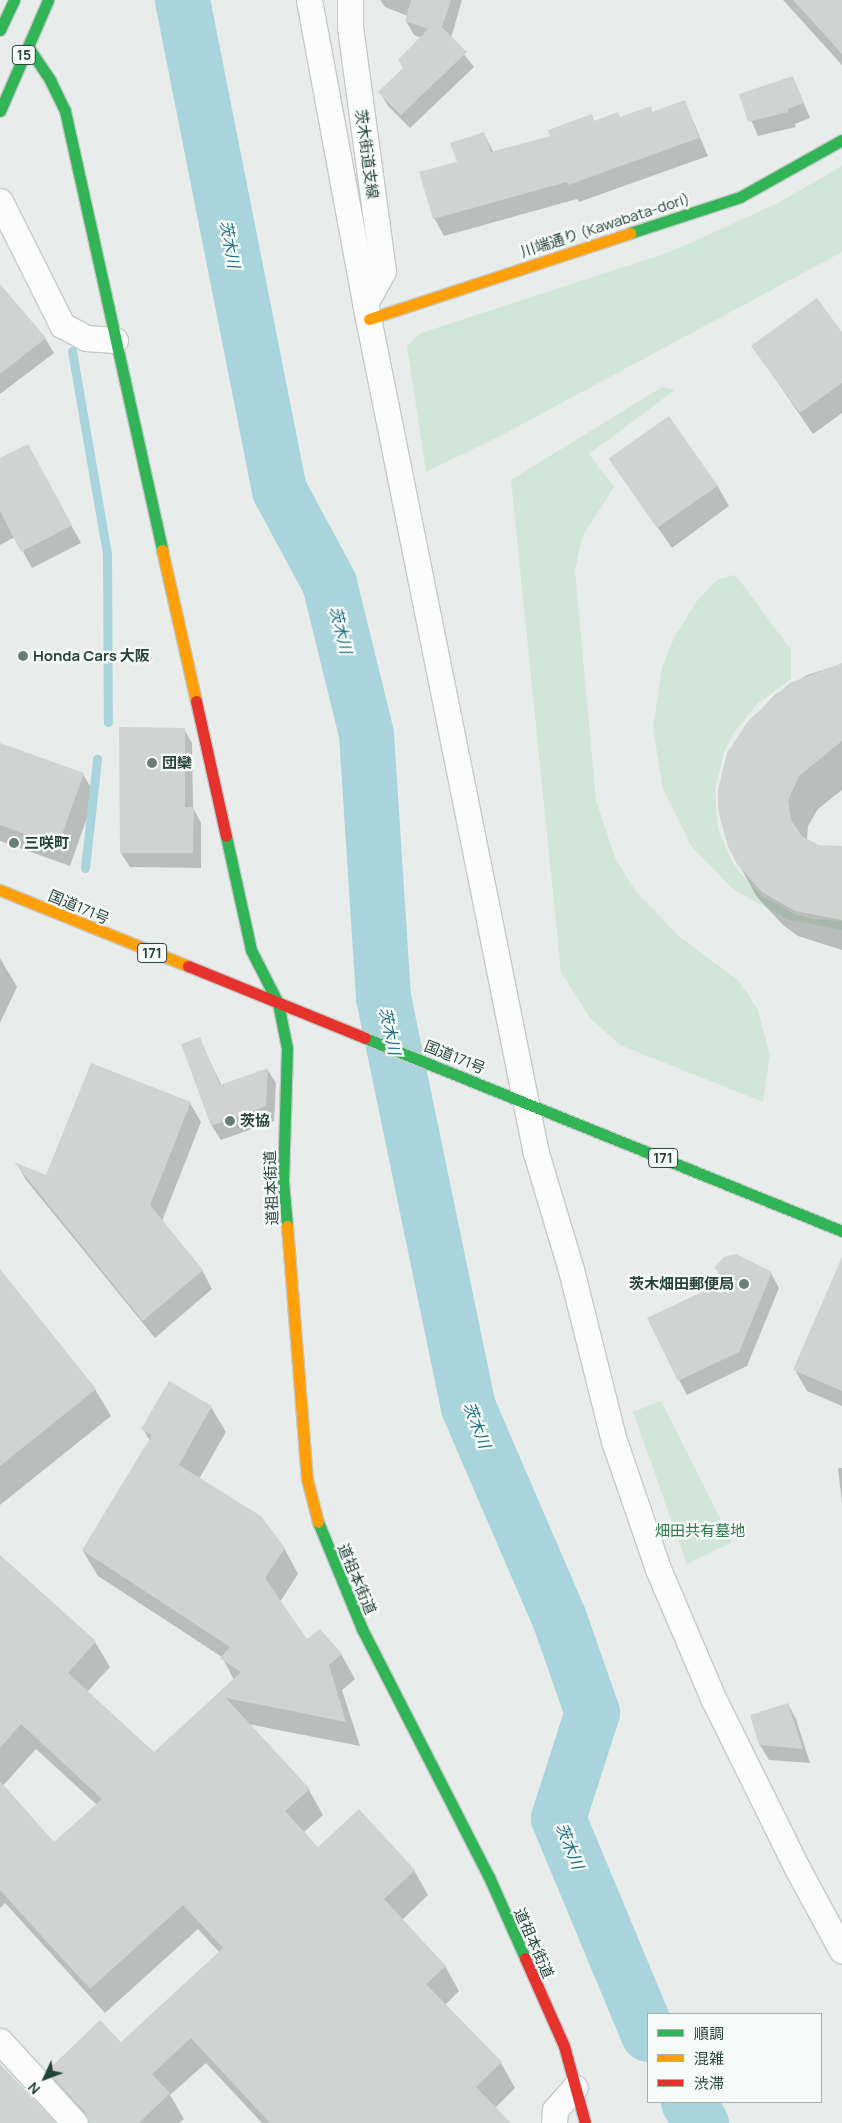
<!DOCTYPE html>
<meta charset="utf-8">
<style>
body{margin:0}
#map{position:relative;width:842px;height:2123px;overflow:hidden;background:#e8edeb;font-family:Manrope,"Noto Sans JP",sans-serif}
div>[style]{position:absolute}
.green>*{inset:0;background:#d1e6d8}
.shadow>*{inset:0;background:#0003}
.stream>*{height:9px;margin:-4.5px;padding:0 4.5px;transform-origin:4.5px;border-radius:4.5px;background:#a9d4db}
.river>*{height:55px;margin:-27.5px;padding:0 27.5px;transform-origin:27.5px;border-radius:27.5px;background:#a9d4db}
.building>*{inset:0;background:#cfd4d2;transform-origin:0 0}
.roads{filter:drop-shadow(1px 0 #c5cac8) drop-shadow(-1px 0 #c5cac8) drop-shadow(0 1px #c5cac8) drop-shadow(0 -1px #c5cac8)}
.street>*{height:25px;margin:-12.5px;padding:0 12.5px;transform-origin:12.5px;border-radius:12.5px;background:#fcfcfc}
.fast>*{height:11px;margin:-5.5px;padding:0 5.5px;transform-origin:5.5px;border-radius:5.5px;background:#30b455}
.slow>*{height:11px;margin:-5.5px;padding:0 5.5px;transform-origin:5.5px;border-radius:5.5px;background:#ff9f0a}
.jam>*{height:11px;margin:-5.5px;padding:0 5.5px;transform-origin:5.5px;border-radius:5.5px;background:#e5322d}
.dots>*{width:14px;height:14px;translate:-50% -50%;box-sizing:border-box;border:2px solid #f7fbf9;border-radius:50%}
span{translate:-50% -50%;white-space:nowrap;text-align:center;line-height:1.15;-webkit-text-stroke:4.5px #f7fbf9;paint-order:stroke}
.shield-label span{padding:1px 4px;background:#f7fbf9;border:1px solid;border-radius:4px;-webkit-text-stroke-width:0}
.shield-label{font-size:14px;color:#24423a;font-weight:700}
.street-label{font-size:15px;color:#24423a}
.poi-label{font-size:15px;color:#24423a;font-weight:700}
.left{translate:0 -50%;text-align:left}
.right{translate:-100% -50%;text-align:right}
.park-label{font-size:15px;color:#2d7a4b}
.water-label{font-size:16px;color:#1c6f80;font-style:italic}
.legend{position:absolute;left:647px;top:2013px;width:175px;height:90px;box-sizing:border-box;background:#f7fbf9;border:1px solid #a3b1ad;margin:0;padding:6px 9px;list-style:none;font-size:15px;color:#24423a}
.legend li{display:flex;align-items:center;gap:10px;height:25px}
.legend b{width:25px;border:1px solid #a3b1ad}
.north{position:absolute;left:20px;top:2053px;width:50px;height:50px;-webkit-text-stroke:4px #f7fbf9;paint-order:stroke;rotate:227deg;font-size:14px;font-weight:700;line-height:20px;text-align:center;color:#24423a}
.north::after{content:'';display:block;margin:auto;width:18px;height:22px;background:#24423a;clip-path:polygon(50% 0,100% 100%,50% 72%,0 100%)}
</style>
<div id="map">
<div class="green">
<i style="clip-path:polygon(842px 166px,842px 252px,502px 435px,426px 472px,407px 346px,421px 333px,670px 252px,776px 204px)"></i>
<i style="clip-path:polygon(662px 387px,675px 390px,589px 454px,614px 487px,582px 537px,575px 571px,596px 800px,615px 858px,637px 893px,680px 937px,739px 981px,757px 1008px,770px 1054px,763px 1102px,620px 1045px,590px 1018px,561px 972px,511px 480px)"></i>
<i style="clip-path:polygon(732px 575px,738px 578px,791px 650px,791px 679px,757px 704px,733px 734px,724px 752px,715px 790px,718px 829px,734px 865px,760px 895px,794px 914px,813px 919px,842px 921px,842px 930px,789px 920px,734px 890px,691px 846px,663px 789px,653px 728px,662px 667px,674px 638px,696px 602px,717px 580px)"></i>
<i style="clip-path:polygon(661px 1401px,732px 1542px,687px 1564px,633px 1412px)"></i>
</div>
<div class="shadow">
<i style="clip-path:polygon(380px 0,462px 0,451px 38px,474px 67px,410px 128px,388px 106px,380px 92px,404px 69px,399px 60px,422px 38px,414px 35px,406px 21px,408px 16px,385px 7px)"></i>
<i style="clip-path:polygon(783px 0,842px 0,842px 65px)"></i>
<i style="clip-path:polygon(793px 77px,810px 118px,795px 124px,796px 127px,758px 136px,740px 95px)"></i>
<i style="clip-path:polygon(685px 102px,708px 156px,579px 202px,577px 199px,444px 236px,434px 218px,459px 163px,484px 134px,494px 153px,552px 137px,591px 116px,595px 122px,620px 118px,650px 108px,653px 113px)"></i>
<i style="clip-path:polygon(0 305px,45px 338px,54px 353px,0 394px)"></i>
<i style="clip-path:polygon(842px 334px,842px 413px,813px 434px,753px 347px)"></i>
<i style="clip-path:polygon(0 460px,37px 463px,81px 543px,32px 568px,15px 537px,0 545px)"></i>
<i style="clip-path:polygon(611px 461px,717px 485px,729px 506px,672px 548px)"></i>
<i style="clip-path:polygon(842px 664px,842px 790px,818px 809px,808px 826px,807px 840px,818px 846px,842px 846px,842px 950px,798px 936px,783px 925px,757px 897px,738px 863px,749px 722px,775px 695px,807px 675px)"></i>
<i style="clip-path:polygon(184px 729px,192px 743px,193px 808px,201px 823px,201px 868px,130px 867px,121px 853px)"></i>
<i style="clip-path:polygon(0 744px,83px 774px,95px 795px,70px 866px,0 841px)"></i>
<i style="clip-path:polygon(0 958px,17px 987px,0 1023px)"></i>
<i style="clip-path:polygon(199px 1039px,222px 1086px,267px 1069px,276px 1083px,274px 1121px,221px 1140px,212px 1126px)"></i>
<i style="clip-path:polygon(190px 1103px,201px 1122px,162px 1221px,202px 1270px,212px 1289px,155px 1338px,26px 1180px,17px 1164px,47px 1177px)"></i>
<i style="clip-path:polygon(0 1271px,95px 1389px,111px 1416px,0 1505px)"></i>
<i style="clip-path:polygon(771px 1273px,779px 1288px,747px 1366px,687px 1395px,679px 1380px)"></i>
<i style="clip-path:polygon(842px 1296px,842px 1406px,807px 1391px,795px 1370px)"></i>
<i style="clip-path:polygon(211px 1407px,226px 1432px,199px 1479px,284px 1548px,298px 1574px,280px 1602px,306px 1641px,341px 1654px,355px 1679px,342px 1690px,360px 1746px,248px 1724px,309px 1790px,323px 1815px,303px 1833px,317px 1849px,414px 1870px,428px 1895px,402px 1920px,445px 1966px,459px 1991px,445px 2005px,501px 2063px,515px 2088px,495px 2108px,510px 2123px,262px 2123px,206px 2063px,170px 2095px,184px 2119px,179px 2123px,87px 2123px,63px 2096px,49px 2071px,121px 2043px,220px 1953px,198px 1929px,105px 2013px,5px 1903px,0 1908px,0 1806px,54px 1844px,97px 1805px,36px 1749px,0 1789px,0 1557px,95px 1642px,110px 1667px,87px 1692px,154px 1753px,234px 1680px,222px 1657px,98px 1576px,83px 1551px,150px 1441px,143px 1429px)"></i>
<i style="clip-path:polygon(838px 1468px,842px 1468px,842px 1504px)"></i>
<i style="clip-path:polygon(788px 1704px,796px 1719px,810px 1763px,769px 1760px,760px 1745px)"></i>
</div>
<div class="stream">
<i style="left:72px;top:351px;width:205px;rotate:80.2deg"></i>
<i style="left:107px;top:553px;width:169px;rotate:89.7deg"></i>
<i style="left:85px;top:868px;width:110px;rotate:-83.7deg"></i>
</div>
<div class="river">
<i style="left:182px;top:0;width:500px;rotate:78.8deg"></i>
<i style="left:279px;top:490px;width:106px;rotate:61.7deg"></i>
<i style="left:329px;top:583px;width:155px;rotate:76.2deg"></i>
<i style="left:366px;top:734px;width:264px;rotate:86.3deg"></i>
<i style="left:383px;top:997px;width:419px;rotate:78.3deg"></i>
<i style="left:468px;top:1407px;width:230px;rotate:66.7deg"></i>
<i style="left:559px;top:1618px;width:100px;rotate:70.7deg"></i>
<i style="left:592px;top:1712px;width:111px;rotate:107.8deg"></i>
<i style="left:558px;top:1818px;width:234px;rotate:67.4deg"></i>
<i style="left:688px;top:2102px;width:25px;rotate:58deg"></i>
</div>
<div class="building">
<i style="clip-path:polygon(411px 0,451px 0,442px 27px,467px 52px,401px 115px,378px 92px,404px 67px,398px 60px,428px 29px,405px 21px)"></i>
<i style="clip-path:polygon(793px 0,842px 0,842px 54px,814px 23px)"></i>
<i style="clip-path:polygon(793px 76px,803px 103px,788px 109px,788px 112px,748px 122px,739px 94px)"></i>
<i style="clip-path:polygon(685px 100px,699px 138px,568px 185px,567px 182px,433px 219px,419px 172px,457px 162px,450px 143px,484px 132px,491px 152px,550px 136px,548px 130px,592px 114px,594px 121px,618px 112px,620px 117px,651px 106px,652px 112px)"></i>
<i style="clip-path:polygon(0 284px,46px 338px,0 374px)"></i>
<i style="clip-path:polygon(817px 298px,842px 332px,842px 383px,800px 413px,751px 346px)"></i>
<i style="left:669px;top:416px;width:85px;height:74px;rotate:55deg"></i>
<i style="clip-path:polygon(28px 444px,72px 525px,21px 552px,0 511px,0 458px)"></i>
<i style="clip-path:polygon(842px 663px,842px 741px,799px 776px,788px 801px,791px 820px,802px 836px,819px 845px,842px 846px,842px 920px,795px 911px,762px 892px,737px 864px,728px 847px,718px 809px,718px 790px,727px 753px,748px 721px,790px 683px)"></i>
<i style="clip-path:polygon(119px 727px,185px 728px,185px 807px,194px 807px,193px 853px,120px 853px)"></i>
<i style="clip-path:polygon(0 743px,84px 773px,58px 846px,0 825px)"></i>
<i style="clip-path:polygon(200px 1037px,220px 1085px,268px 1068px,266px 1106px,211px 1126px,181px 1044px)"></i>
<i style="clip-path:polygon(91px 1063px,191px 1102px,150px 1205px,203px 1270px,143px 1321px,14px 1162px,46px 1175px)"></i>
<i style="clip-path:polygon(736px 1254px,772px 1272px,739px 1352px,678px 1381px,647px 1318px,723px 1282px,715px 1267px,724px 1257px)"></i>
<i style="clip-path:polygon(842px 1257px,842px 1391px,793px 1370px)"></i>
<i style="clip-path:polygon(0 1269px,96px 1389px,0 1466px)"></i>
<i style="clip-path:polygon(169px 1381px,212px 1406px,179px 1465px,261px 1516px,285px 1548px,265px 1578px,307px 1639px,320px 1629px,342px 1654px,329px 1665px,346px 1722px,226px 1698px,310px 1789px,285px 1811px,318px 1847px,359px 1809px,415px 1870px,384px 1899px,446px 1966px,426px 1984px,502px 2062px,476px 2087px,511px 2123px,270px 2123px,191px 2038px,152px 2074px,170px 2093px,139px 2123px,89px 2123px,86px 2113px,47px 2071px,100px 2020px,121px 2042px,223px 1948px,183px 1905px,90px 1989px,0 1890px,0 1781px,54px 1842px,102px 1799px,21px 1724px,0 1748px,0 1555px,96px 1641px,68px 1673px,154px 1752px,241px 1672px,220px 1658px,230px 1647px,82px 1550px,152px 1435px,141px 1429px)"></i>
<i style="clip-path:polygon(788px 1703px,803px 1749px,759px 1745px,750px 1715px)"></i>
<i style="clip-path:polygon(0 2064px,26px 2091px,56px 2123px,0 2123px)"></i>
</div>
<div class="roads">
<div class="street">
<i style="left:309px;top:0;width:308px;rotate:79.5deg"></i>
<i style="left:365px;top:303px;width:867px;rotate:78.63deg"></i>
<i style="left:536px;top:1153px;width:122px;rotate:73.3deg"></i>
<i style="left:571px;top:1270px;width:176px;rotate:75.9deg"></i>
<i style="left:614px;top:1441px;width:135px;rotate:71deg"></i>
<i style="left:658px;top:1569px;width:142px;rotate:66.9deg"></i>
<i style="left:714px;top:1700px;width:187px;rotate:63.7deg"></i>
<i style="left:797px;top:1868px;width:94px;rotate:61.5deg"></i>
<i style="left:350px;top:0;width:27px;rotate:90deg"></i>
<i style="left:350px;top:27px;width:246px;rotate:82.3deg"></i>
<i style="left:383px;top:271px;width:37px;rotate:119deg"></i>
<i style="left:0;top:201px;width:139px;rotate:63.4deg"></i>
<i style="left:62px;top:325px;width:27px;rotate:28deg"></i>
<i style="left:86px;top:338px;width:29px;rotate:4deg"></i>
<i style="left:0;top:2041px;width:111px;rotate:47.6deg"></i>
<i style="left:554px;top:2123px;width:13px;rotate:-86deg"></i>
<i style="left:555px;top:2110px;width:30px;rotate:-49deg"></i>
</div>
<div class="fast">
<i style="left:0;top:30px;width:33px;rotate:-65deg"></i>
<i style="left:28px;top:47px;width:40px;rotate:56deg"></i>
<i style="left:50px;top:80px;width:34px;rotate:64deg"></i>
<i style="left:65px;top:111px;width:450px;rotate:77.5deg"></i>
<i style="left:0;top:111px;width:121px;rotate:-66.6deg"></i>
<i style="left:630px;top:233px;width:116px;rotate:-18.1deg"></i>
<i style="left:740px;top:197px;width:117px;rotate:-29.2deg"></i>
<i style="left:226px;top:836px;width:117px;rotate:77.6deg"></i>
<i style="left:251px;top:950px;width:59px;rotate:63deg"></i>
<i style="left:278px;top:1003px;width:46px;rotate:78.7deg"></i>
<i style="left:287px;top:1048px;width:133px;rotate:91.7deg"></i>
<i style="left:283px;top:1181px;width:45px;rotate:84.9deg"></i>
<i style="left:365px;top:1038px;width:515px;rotate:22.03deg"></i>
<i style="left:318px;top:1522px;width:116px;rotate:67.6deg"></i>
<i style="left:362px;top:1629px;width:279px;rotate:62.9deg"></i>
<i style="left:489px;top:1877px;width:89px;rotate:66deg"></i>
</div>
<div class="slow">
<i style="left:369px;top:319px;width:275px;rotate:-18.2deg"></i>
<i style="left:162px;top:550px;width:155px;rotate:77.3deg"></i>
<i style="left:0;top:890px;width:203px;rotate:22deg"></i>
<i style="left:287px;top:1226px;width:254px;rotate:85.5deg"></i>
<i style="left:307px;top:1479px;width:44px;rotate:75.7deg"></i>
</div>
<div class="jam">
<i style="left:196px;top:701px;width:138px;rotate:77.5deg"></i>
<i style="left:188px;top:966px;width:191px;rotate:22.1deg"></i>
<i style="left:525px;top:1958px;width:96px;rotate:66.1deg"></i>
<i style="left:564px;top:2046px;width:80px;rotate:74.7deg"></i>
</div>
</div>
<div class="dots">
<i style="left:23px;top:656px;background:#697e78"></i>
<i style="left:152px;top:763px;background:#697e78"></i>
<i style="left:14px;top:843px;background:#697e78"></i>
<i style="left:230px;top:1121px;background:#697e78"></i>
<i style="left:744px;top:1284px;background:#697e78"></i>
</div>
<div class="shield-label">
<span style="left:24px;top:55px">15</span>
<span style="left:152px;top:953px">171</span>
<span style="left:663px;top:1158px">171</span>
</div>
<div class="street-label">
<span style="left:367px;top:154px;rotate:82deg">茨木街道支線</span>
<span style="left:605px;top:225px;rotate:-18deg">川端通り (Kawabata-dori)</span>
<span style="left:79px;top:907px;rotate:23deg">国道171号</span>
<span style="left:455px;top:1057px;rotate:22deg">国道171号</span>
<span style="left:271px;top:1188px;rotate:-92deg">道祖本街道</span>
<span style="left:357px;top:1579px;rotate:67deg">道祖本街道</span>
<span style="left:534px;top:1943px;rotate:66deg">道祖本街道</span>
</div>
<div class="poi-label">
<span class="left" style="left:33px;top:656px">Honda Cars 大阪</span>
<span class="left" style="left:162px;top:763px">団欒</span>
<span class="left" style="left:24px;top:843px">三咲町</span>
<span class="left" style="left:240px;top:1121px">茨協</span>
<span class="right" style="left:734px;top:1284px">茨木畑田郵便局</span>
</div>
<div class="park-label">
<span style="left:700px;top:1531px">畑田共有墓地</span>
</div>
<div class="water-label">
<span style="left:230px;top:244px;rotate:79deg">茨木川</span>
<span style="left:341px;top:630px;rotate:76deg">茨木川</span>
<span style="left:390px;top:1031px;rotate:78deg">茨木川</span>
<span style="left:477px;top:1425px;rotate:69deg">茨木川</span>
<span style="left:570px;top:1846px;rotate:68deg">茨木川</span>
</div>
<ul class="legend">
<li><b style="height:6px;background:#30b455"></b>順調</li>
<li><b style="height:6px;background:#ff9f0a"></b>混雑</li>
<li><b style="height:6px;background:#e5322d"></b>渋滞</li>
</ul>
<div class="north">N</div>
</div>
